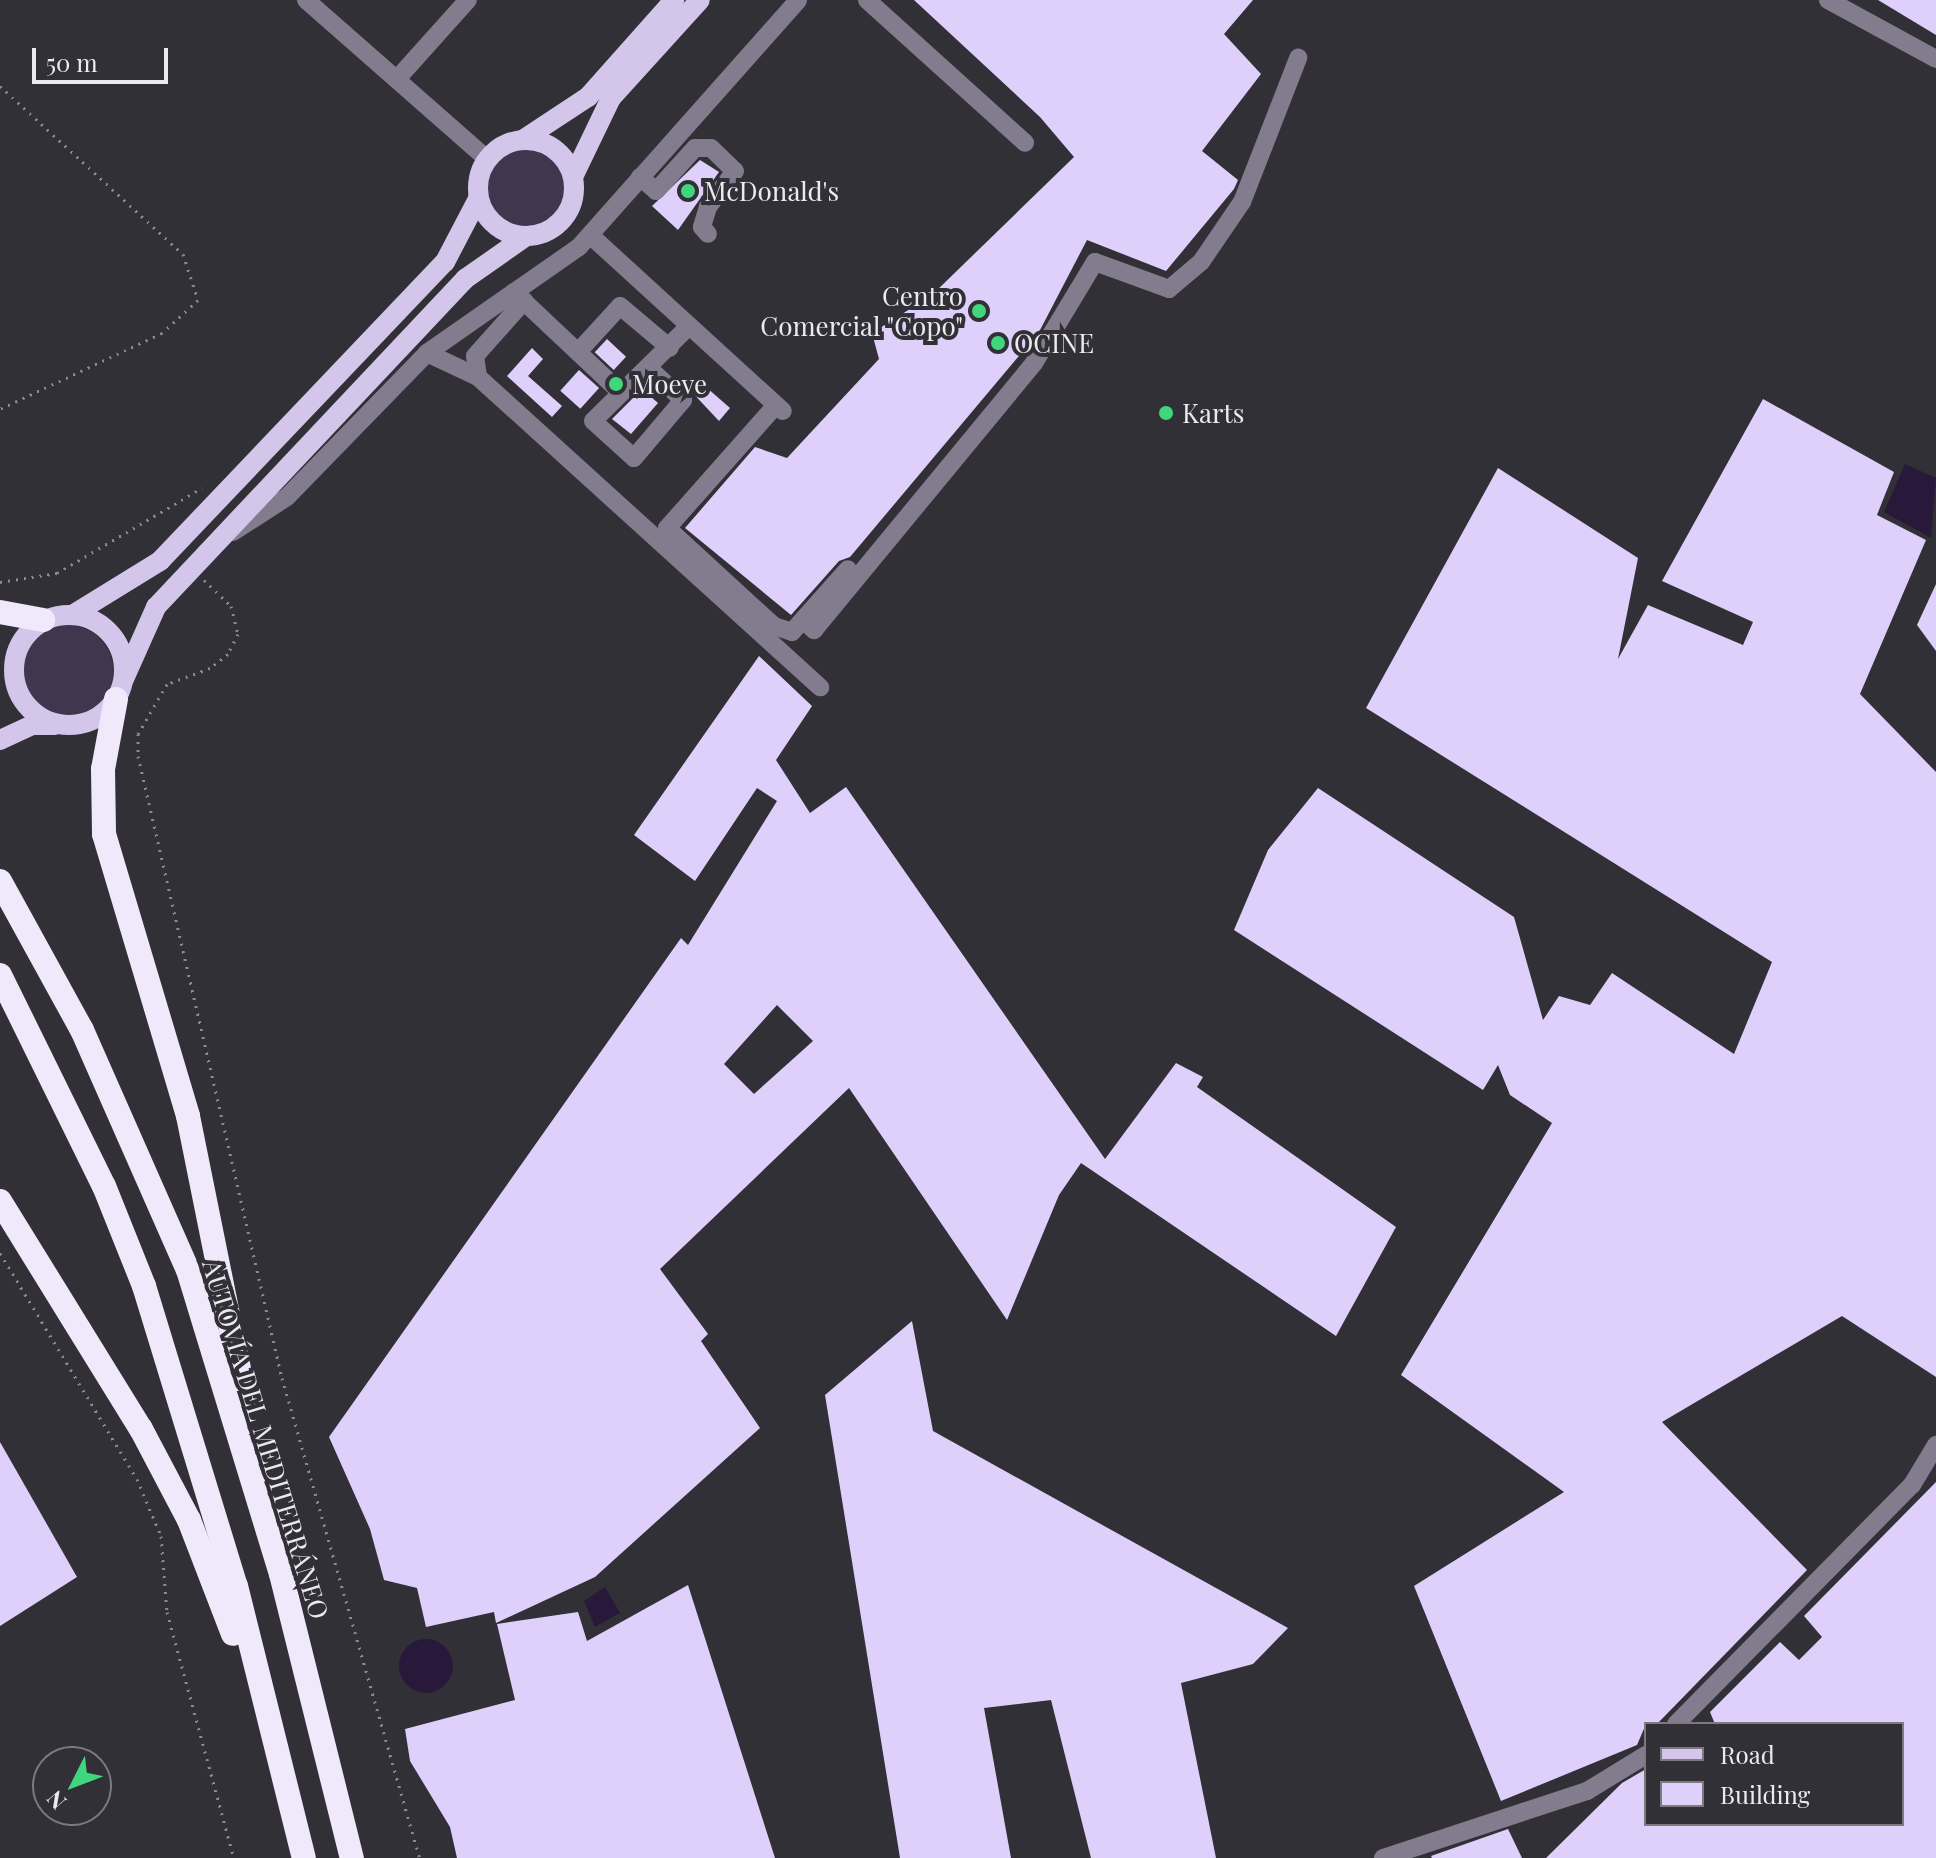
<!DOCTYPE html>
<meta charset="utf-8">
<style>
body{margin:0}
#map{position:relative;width:1936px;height:1858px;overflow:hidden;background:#323037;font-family:"Playfair Display",serif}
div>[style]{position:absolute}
.green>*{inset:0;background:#40374f}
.round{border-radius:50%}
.water>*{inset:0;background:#28193a}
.building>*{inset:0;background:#dfcffb;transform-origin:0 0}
.path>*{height:3px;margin-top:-1.5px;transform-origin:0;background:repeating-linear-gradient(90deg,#8b8a8f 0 2px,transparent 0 8px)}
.minor>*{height:18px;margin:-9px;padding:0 9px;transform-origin:9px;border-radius:9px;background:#827c8e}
.major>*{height:20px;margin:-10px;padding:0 10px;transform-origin:10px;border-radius:10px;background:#d4c6eb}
.major>.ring{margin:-10px;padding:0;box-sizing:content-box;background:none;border:20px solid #d4c6eb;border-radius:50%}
.highway>*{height:24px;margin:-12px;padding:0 12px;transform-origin:12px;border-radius:12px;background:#f0e9fb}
.dots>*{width:22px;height:22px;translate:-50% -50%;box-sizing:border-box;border:4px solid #323037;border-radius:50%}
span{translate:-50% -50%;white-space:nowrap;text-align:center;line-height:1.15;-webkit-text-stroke:8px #323037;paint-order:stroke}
.poi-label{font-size:26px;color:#ebeaee}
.left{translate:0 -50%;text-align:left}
.right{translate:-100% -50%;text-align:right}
.street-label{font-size:26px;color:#ebeaee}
.legend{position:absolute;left:1644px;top:1722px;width:260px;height:104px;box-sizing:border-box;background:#323037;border:2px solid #7c7a80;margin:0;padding:10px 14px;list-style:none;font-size:24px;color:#ebeaee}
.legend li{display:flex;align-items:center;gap:16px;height:40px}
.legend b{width:40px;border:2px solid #7c7a80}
.north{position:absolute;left:32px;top:1746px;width:80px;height:80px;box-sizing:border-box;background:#323037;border:2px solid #7c7a80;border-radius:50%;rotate:228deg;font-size:22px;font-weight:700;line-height:32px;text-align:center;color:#ebeaee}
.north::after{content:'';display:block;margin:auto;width:28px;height:36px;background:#40d77c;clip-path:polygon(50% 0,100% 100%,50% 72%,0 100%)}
.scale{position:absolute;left:32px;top:48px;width:136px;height:36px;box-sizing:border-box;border:4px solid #ebeaee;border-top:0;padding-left:10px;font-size:24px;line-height:28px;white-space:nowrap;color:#ebeaee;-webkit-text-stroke:6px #323037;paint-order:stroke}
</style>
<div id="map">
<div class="green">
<i class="round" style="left:485px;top:147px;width:82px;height:82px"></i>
<i class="round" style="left:21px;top:625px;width:92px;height:92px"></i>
</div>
<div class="water">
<i style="clip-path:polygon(1905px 464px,1936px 478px,1931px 538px,1884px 512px)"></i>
<i style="clip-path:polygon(605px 1587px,620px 1613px,595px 1627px,584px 1601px)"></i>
<i class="round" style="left:399px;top:1639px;width:54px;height:54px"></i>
</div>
<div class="building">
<i style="clip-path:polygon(914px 0,1253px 0,1224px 34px,1261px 74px,1202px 151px,1238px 180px,1234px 189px,1166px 271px,1087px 240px,1039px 332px,850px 557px,839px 561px,791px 615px,685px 528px,755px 447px,787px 458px,879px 359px,872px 333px,932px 295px,1074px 157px,1040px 117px)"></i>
<i style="clip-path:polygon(1878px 0,1936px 0,1936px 35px)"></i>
<i style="clip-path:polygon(700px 160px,719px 172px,678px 230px,652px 206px)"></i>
<i style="left:607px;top:339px;width:26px;height:18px;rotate:43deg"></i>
<i style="clip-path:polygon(532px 348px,543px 359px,528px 376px,562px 406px,552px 417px,507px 376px)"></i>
<i style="left:579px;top:370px;width:27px;height:28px;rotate:42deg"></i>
<i style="clip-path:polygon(698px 380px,730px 408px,719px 421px,689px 389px)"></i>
<i style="clip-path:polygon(642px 389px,658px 403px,631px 434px,612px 419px)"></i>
<i style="clip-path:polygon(1763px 399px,1894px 472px,1877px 515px,1926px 540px,1860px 694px,1936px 772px,1936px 1377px,1842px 1316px,1662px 1422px,1807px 1570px,1657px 1724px,1646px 1724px,1637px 1745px,1501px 1801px,1414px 1586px,1564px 1492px,1401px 1375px,1552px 1123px,1510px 1095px,1498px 1065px,1483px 1090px,1234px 930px,1268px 850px,1318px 788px,1514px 917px,1543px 1020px,1559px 996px,1590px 1005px,1612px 973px,1734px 1054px,1772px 962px,1366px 708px,1498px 468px,1638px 558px,1618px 659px,1648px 605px,1743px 645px,1753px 622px,1662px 581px)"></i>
<i style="clip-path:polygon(1936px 584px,1936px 651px,1917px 625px)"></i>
<i style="clip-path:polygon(evenodd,759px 656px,812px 706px,776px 760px,810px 813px,846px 787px,1105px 1159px,1176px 1063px,1203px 1077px,1197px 1087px,1396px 1227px,1336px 1336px,1081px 1163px,1059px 1195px,1007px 1320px,849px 1088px,660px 1269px,708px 1334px,701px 1341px,760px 1428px,595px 1577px,496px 1623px,494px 1612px,426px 1627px,417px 1588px,384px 1580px,370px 1529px,329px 1437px,681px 938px,688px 945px,777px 801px,757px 788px,695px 881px,634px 835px,759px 656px,777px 1005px,813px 1041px,754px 1094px,724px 1064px,777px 1005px)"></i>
<i style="clip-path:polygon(912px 1321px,933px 1431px,1288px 1628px,1253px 1664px,1181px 1683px,1216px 1858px,1091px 1858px,1051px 1700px,984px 1708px,1011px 1858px,900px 1858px,825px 1395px)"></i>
<i style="clip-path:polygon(0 1442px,77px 1577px,0 1626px)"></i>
<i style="clip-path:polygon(1936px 1482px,1936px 1858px,1546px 1858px,1622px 1783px,1646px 1769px,1646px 1824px,1902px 1824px,1902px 1724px,1715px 1724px,1710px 1712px,1780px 1642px,1799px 1660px,1822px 1637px,1804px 1616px)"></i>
<i style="clip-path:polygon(688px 1585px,775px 1858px,457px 1858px,450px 1827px,410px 1761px,405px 1729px,515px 1700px,497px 1624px,578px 1612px,587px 1641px)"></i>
<i style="clip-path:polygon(1508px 1829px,1522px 1858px,1432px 1858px,1431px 1856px)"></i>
</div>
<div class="path">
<i style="left:0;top:86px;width:248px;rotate:42.6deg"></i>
<i style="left:183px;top:254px;width:48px;rotate:71.9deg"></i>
<i style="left:198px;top:300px;width:49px;rotate:137.5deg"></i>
<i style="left:162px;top:333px;width:179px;rotate:154.9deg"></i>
<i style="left:204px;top:580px;width:37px;rotate:44deg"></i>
<i style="left:231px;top:606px;width:29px;rotate:76deg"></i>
<i style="left:238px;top:634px;width:22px;rotate:117deg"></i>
<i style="left:228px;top:654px;width:23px;rotate:142deg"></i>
<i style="left:210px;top:668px;width:46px;rotate:159.6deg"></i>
<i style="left:167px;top:684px;width:58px;rotate:120.1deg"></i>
<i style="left:138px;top:734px;width:22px;rotate:90deg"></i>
<i style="left:138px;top:756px;width:638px;rotate:76.97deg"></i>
<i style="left:282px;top:1378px;width:499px;rotate:74deg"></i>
<i style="left:0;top:582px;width:58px;rotate:-9deg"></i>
<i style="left:57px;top:573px;width:168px;rotate:-30.4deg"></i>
<i style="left:0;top:1253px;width:264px;rotate:58.8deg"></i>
<i style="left:137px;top:1479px;width:62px;rotate:67.2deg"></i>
<i style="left:161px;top:1536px;width:76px;rotate:85.5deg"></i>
<i style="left:167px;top:1612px;width:255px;rotate:74.8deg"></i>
</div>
<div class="minor">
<i style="left:306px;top:0;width:241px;rotate:41.3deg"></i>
<i style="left:867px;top:0;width:213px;rotate:42.1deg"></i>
<i style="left:1828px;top:0;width:123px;rotate:28.6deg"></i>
<i style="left:397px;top:79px;width:106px;rotate:-48.1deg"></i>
<i style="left:640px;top:177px;width:21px;rotate:41deg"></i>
<i style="left:656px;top:191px;width:58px;rotate:-47.8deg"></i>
<i style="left:695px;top:148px;width:16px"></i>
<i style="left:711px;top:148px;width:33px;rotate:44deg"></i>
<i style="left:735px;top:171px;width:45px;rotate:126.9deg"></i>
<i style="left:708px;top:207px;width:21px;rotate:107deg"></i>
<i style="left:702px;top:227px;width:9px;rotate:49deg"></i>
<i style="left:590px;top:235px;width:261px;rotate:42.4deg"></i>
<i style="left:514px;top:292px;width:143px;rotate:43.3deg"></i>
<i style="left:578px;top:352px;width:62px;rotate:-47.6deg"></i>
<i style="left:620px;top:306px;width:65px;rotate:40deg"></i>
<i style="left:427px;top:353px;width:56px;rotate:25.2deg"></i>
<i style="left:478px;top:377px;width:462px;rotate:42.2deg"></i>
<i style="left:651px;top:370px;width:44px;rotate:43.2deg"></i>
<i style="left:683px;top:400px;width:76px;rotate:130.2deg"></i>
<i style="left:634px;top:458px;width:55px;rotate:-137.9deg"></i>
<i style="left:593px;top:421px;width:135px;rotate:-44.7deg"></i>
<i style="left:478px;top:377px;width:21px;rotate:-98deg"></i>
<i style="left:475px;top:356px;width:74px;rotate:-48.3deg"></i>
<i style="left:776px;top:405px;width:164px;rotate:131.5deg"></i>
<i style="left:667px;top:528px;width:145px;rotate:42.5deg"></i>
<i style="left:774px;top:626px;width:19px;rotate:18deg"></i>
<i style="left:792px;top:632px;width:84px;rotate:-48.4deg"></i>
<i style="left:233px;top:532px;width:64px;rotate:-32.9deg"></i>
<i style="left:287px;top:497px;width:201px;rotate:-45.8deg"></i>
<i style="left:427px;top:353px;width:185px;rotate:-34.9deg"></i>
<i style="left:579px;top:247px;width:330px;rotate:-48.4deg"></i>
<i style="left:806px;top:623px;width:11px;rotate:41deg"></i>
<i style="left:814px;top:630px;width:346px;rotate:-50.5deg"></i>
<i style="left:1034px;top:363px;width:118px;rotate:-58.9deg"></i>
<i style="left:1095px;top:262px;width:79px;rotate:20deg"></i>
<i style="left:1169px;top:289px;width:42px;rotate:-40.2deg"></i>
<i style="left:1201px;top:262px;width:73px;rotate:-55.7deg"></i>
<i style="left:1242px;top:202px;width:155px;rotate:-68.7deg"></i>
<i style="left:1676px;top:1724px;width:336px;rotate:-45.4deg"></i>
<i style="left:1912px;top:1485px;width:47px;rotate:-59deg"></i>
<i style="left:1383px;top:1858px;width:215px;rotate:-18.2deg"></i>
<i style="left:1587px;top:1791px;width:69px;rotate:-31.4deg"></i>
</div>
<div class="major">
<i style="left:524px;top:139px;width:77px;rotate:-33.3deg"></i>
<i style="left:588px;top:97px;width:130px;rotate:-48.4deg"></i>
<i class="ring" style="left:478px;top:140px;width:76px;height:76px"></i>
<i style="left:573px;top:177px;width:88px;rotate:-64.3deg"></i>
<i style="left:611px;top:98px;width:132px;rotate:-47.8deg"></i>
<i style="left:74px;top:614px;width:101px;rotate:-31.6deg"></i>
<i style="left:160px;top:561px;width:413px;rotate:-46.4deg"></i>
<i style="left:445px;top:262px;width:71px;rotate:-62.4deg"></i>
<i class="ring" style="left:14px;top:615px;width:90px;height:90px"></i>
<i style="left:124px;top:679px;width:79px;rotate:-66deg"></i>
<i style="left:156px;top:607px;width:451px;rotate:-46.7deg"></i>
<i style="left:465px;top:279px;width:73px;rotate:-35deg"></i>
<i style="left:0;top:740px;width:35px;rotate:-25deg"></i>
<i style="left:32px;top:725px;width:23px"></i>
</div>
<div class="highway">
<i style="left:0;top:612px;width:44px;rotate:10.5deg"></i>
<i style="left:116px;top:699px;width:71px;rotate:100.5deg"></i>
<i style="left:103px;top:769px;width:65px;rotate:89.1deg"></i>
<i style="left:104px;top:834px;width:294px;rotate:73.4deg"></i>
<i style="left:188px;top:1116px;width:293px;rotate:78.6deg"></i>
<i style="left:0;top:881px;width:170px;rotate:61.2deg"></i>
<i style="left:82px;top:1030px;width:262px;rotate:66.2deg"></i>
<i style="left:188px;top:1270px;width:318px;rotate:73deg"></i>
<i style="left:281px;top:1574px;width:293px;rotate:76deg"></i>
<i style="left:0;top:975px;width:235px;rotate:63.8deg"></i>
<i style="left:104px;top:1186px;width:108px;rotate:68.2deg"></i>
<i style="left:144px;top:1286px;width:314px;rotate:73deg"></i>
<i style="left:236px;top:1586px;width:280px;rotate:76deg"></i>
<i style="left:0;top:1201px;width:268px;rotate:58.3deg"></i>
<i style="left:141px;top:1429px;width:103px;rotate:62.2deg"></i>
<i style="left:189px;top:1520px;width:122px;rotate:68.9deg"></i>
</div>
<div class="dots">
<i style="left:688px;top:191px;background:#40d77c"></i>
<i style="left:979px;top:311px;background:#40d77c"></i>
<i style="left:998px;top:343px;background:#40d77c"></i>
<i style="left:616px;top:384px;background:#40d77c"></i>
<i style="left:1166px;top:413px;background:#40d77c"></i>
</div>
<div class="poi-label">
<span class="left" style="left:704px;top:191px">McDonald's</span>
<span class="right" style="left:963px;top:311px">Centro<br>Comercial "Copo"</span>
<span class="left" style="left:1014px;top:343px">OCINE</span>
<span class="left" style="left:632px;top:384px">Moeve</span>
<span class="left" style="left:1182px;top:413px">Karts</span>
</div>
<div class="street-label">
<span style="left:266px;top:1439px;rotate:73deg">AUTOVÍA DEL MEDITERRÁNEO</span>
</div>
<ul class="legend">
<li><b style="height:10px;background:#d4c6eb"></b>Road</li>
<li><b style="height:22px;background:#dfcffb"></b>Building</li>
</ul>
<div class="north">N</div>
<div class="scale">50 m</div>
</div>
